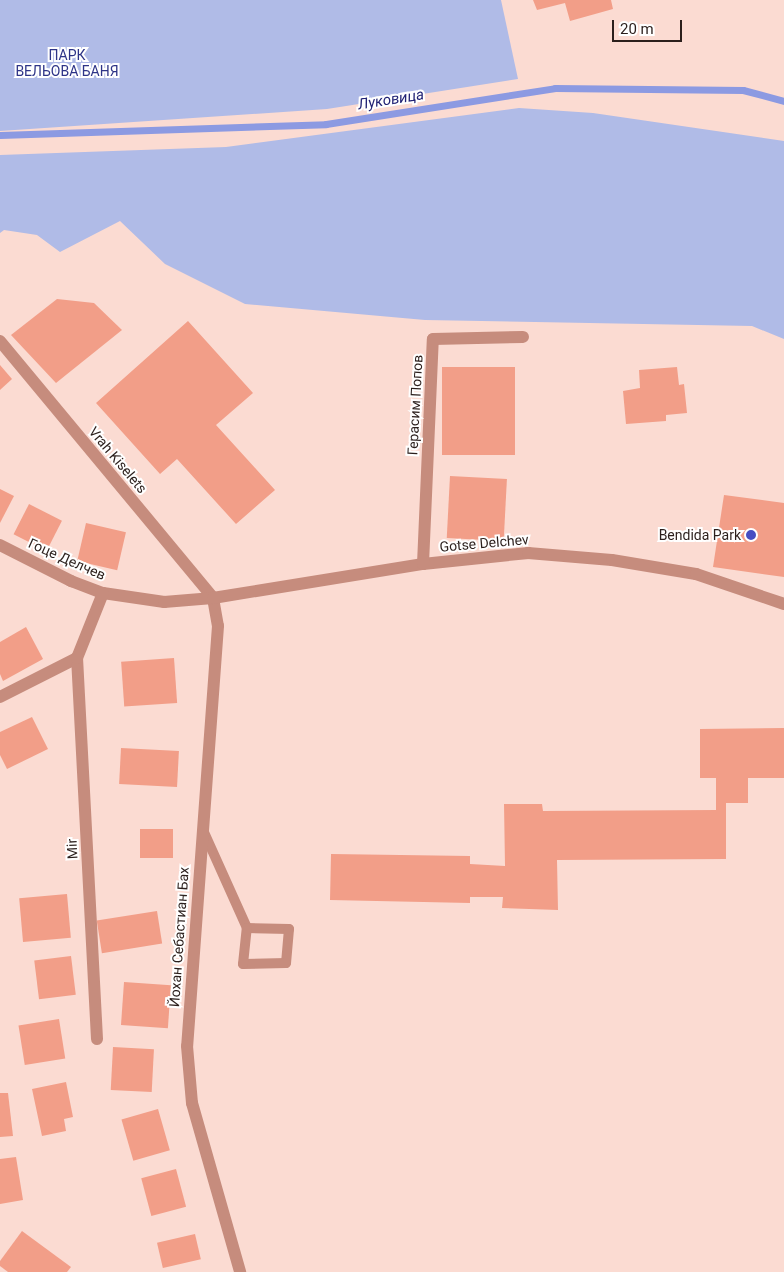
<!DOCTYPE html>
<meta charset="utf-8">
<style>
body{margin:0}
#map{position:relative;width:784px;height:1272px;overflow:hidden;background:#fbdbd2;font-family:Roboto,sans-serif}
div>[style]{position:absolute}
.green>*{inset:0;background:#b0bbe7}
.stream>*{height:7px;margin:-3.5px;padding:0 3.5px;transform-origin:3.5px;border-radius:3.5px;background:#8c9ae2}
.building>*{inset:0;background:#f29e88;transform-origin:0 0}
.service>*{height:10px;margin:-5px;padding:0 5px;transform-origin:5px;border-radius:5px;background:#c68c7d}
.minor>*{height:12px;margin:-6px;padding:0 6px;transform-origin:6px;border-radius:6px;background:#c68c7d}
.dots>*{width:14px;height:14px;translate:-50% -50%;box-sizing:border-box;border:2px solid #fff;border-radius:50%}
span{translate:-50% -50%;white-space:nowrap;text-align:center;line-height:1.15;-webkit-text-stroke:4px #fff;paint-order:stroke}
.park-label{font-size:14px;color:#2e3487}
.street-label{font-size:14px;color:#2b1f1c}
.poi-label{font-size:14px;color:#2b1f1c}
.right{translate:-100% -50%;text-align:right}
.water-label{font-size:15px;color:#212274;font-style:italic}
.scale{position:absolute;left:612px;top:20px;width:70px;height:22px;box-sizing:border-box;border:2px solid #2b1f1c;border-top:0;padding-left:6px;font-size:15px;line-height:18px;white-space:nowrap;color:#2b1f1c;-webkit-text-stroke:4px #fff;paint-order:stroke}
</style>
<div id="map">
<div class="green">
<i style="clip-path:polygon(0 0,501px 0,518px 79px,327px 109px,0 131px)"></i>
<i style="clip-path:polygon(519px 108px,593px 113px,784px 141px,784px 339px,752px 326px,425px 320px,245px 304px,165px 264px,120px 221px,60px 252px,37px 235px,4px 230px,0 233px,0 155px,226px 147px)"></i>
</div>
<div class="stream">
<i style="left:0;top:135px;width:326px;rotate:-1.9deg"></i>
<i style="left:326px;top:124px;width:232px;rotate:-8.9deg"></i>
<i style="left:555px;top:88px;width:188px;rotate:0.6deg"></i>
<i style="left:743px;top:90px;width:42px;rotate:15deg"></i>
</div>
<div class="building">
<i style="clip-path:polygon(533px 0,611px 0,613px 9px,570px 21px,565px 3px,537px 10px)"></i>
<i style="clip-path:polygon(57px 299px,94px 303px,122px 330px,56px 383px,11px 335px)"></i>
<i style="clip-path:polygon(188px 321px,253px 393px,216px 425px,275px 490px,236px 524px,177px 459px,160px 474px,96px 403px)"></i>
<i style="clip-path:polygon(0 365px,12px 379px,0 390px)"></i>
<i style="left:442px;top:367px;width:73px;height:88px"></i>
<i style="clip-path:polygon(677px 367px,679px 385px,684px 384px,687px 413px,666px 415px,666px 421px,626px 424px,623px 391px,640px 388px,639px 370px)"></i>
<i style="left:450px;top:476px;width:57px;height:62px;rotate:3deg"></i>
<i style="clip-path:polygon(0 489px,14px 496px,0 523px)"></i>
<i style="clip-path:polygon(724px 495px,784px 503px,784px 577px,713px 567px)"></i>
<i style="left:29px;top:504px;width:37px;height:34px;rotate:27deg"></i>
<i style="left:86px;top:523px;width:41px;height:39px;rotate:13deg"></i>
<i style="clip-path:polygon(26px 627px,43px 659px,3px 681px,0 674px,0 642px)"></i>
<i style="left:174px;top:658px;width:45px;height:53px;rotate:86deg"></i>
<i style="clip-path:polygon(32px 717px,48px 749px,7px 769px,0 755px,0 732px)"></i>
<i style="clip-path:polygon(784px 728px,784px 778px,748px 778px,748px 803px,726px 803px,726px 859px,557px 860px,558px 910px,502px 908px,503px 897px,470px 897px,470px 903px,330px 900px,331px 854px,470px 856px,470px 864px,505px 866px,504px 804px,542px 804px,543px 811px,716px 810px,716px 778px,700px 778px,700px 729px)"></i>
<i style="left:121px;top:748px;width:58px;height:36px;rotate:3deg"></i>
<i style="left:140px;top:829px;width:33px;height:29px"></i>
<i style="left:67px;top:894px;width:44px;height:48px;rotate:85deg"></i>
<i style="left:157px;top:911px;width:33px;height:61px;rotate:81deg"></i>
<i style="left:71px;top:956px;width:39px;height:37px;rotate:83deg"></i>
<i style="left:124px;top:982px;width:47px;height:43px;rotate:4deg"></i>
<i style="left:59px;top:1019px;width:40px;height:41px;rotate:81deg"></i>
<i style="left:113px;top:1047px;width:41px;height:43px;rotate:3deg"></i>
<i style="clip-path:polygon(66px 1082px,73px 1117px,64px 1119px,66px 1131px,42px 1136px,32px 1089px)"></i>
<i style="clip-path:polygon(0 1093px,8px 1093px,13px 1136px,0 1137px)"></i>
<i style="left:158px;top:1109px;width:43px;height:38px;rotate:74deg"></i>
<i style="clip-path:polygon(16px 1157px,23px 1200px,0 1204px,0 1159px)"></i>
<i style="left:176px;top:1169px;width:39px;height:36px;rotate:75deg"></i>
<i style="clip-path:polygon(22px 1231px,71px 1267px,67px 1272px,8px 1272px,0 1266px,0 1261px)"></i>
<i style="left:195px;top:1234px;width:26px;height:39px;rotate:77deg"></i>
</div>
<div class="service">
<i style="left:203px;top:830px;width:107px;rotate:65.8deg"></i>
<i style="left:247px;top:928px;width:42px;rotate:1.4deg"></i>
<i style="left:289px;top:929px;width:34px;rotate:95deg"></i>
<i style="left:286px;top:963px;width:43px;rotate:178.7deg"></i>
<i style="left:243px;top:964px;width:36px;rotate:-84deg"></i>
</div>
<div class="minor">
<i style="left:0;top:341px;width:334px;rotate:50.3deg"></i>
<i style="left:213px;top:598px;width:28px;rotate:80deg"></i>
<i style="left:218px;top:626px;width:421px;rotate:94.2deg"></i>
<i style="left:187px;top:1046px;width:57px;rotate:85deg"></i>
<i style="left:192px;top:1103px;width:176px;rotate:74.1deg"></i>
<i style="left:0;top:545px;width:80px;rotate:26.9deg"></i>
<i style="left:71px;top:581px;width:34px;rotate:21deg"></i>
<i style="left:103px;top:593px;width:62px;rotate:8.4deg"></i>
<i style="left:164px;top:602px;width:49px;rotate:-4.7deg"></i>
<i style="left:213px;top:598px;width:213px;rotate:-9.2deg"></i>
<i style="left:423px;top:564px;width:106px;rotate:-6deg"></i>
<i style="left:528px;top:553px;width:84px;rotate:4.8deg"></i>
<i style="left:612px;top:560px;width:85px;rotate:9.5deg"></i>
<i style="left:696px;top:574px;width:93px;rotate:18.8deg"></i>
<i style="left:423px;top:564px;width:225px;rotate:-87.5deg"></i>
<i style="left:433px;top:339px;width:90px;rotate:-1.3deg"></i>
<i style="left:0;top:697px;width:86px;rotate:-26.9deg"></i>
<i style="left:97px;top:1039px;width:382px;rotate:-93deg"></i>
<i style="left:77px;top:658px;width:70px;rotate:-68.2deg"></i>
</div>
<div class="dots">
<i style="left:751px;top:535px;background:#464dc2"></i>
</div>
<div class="park-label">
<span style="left:67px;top:63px">ПАРК<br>ВЕЛЬОВА БАНЯ</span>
</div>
<div class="street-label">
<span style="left:415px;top:405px;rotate:-87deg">Герасим Попов</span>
<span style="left:118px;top:460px;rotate:50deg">Vrah Kiselets</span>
<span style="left:484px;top:543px;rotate:-5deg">Gotse Delchev</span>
<span style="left:67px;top:559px;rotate:24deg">Гоце Делчев</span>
<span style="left:72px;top:849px;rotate:-93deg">Mir</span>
<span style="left:179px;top:937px;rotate:-86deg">Йохан Себастиан Бах</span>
</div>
<div class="poi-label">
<span class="right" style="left:741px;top:535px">Bendida Park</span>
</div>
<div class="water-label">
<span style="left:391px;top:100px;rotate:-9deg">Луковица</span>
</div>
<div class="scale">20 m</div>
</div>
